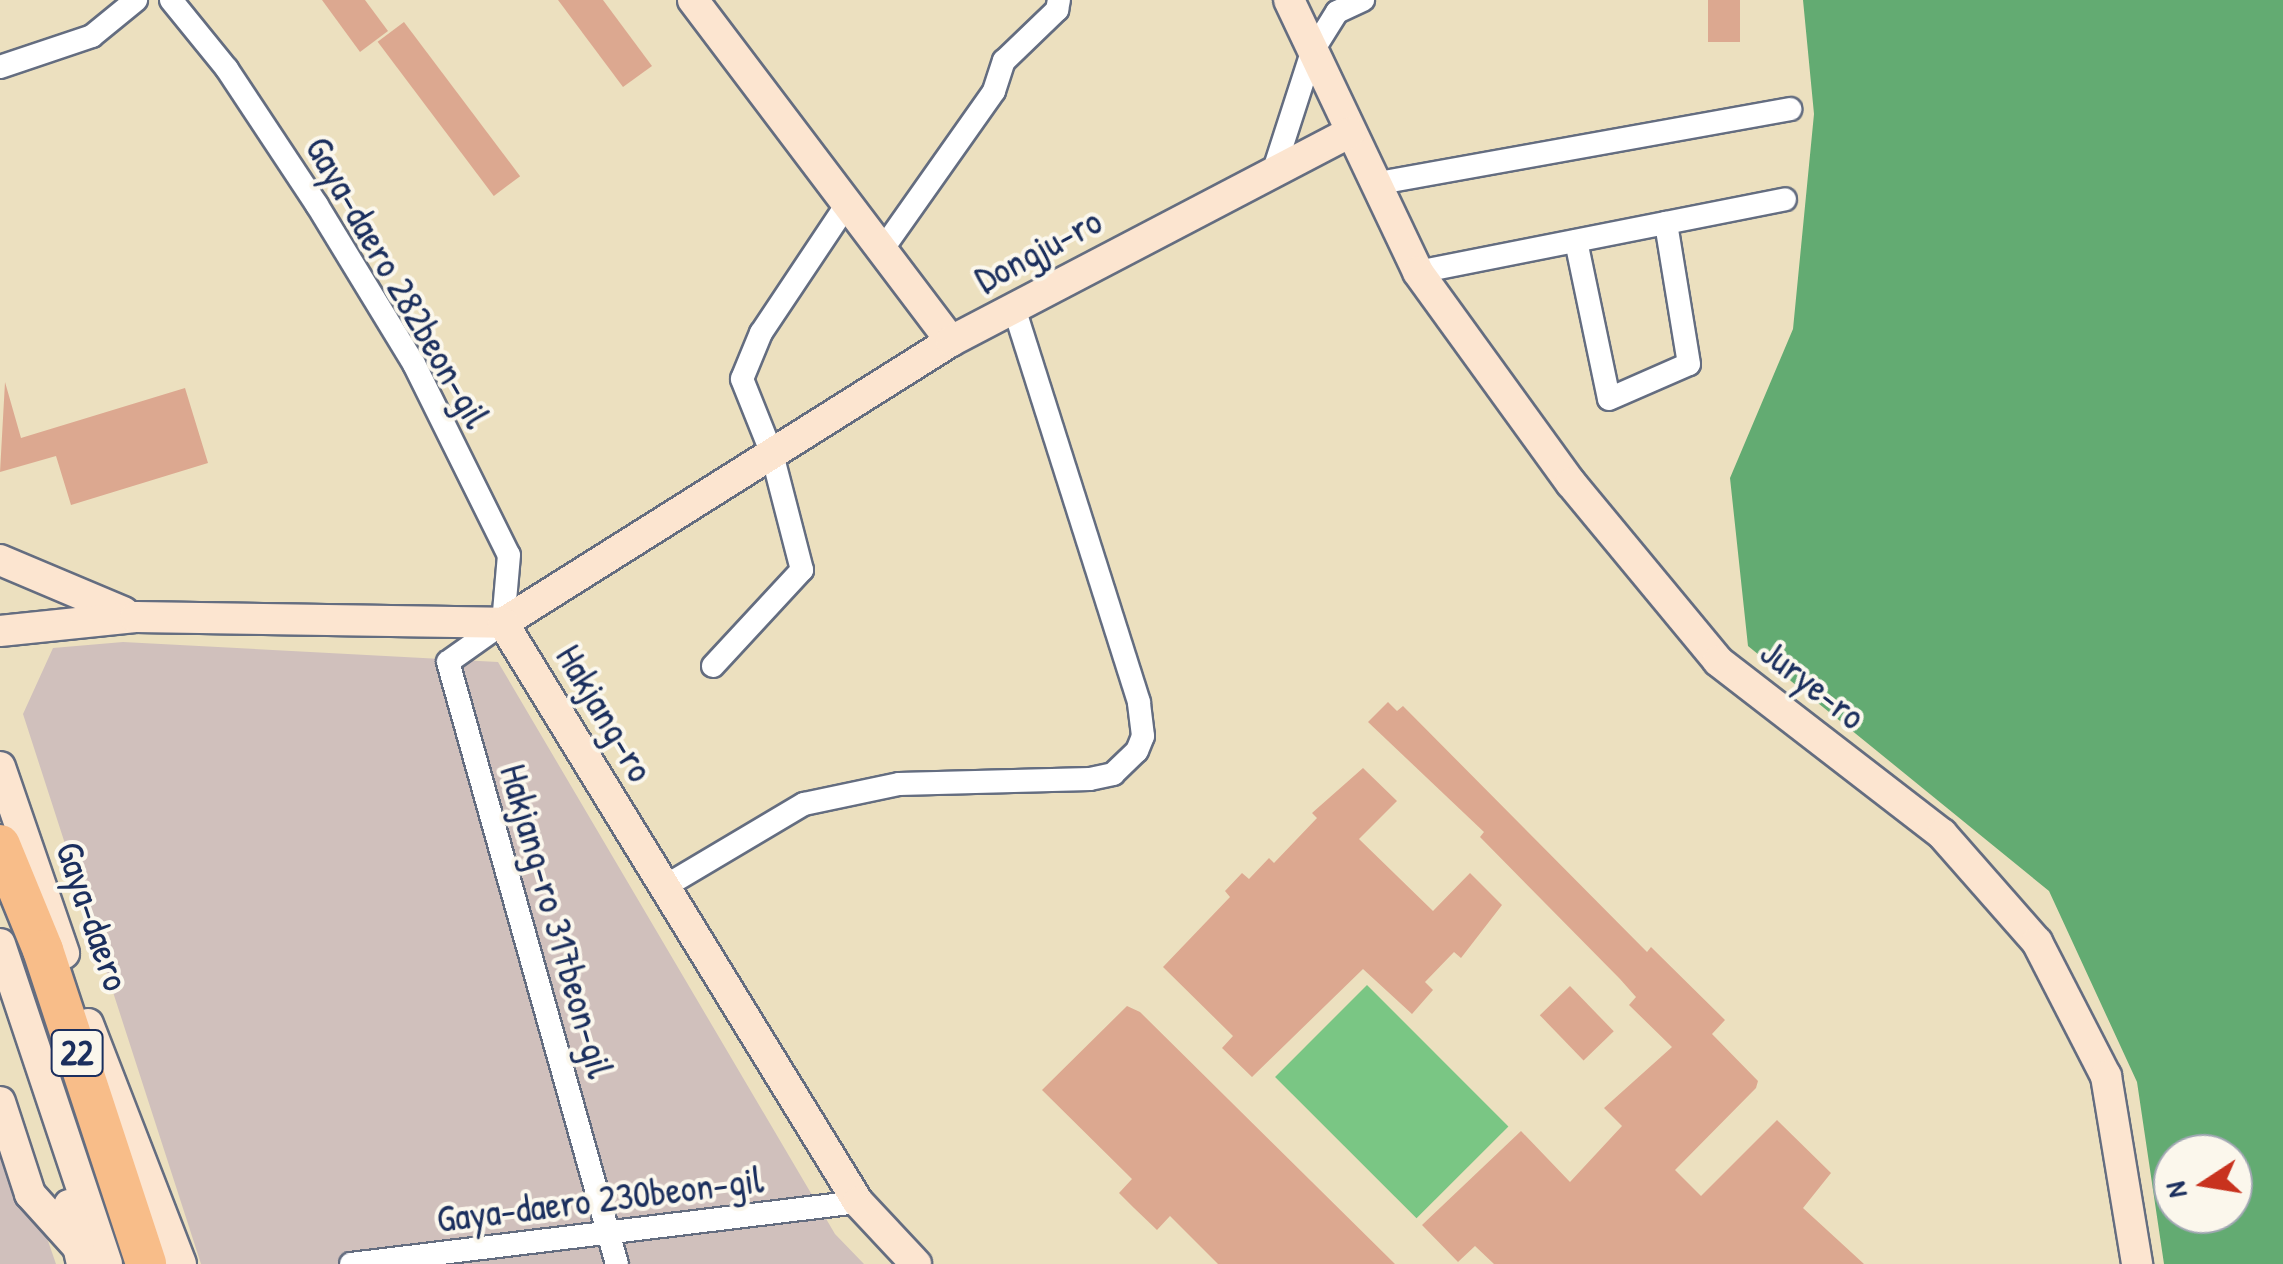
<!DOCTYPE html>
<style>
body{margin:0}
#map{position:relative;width:2283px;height:1264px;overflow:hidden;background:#ece0bf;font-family:"Patrick Hand",sans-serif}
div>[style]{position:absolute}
.industrial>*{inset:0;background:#d0c0bc}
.green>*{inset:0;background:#7ac684;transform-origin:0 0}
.forest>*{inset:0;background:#63ab72}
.building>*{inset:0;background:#dca890;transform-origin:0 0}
.roads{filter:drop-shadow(2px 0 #646d80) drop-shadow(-2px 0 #646d80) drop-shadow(0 2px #646d80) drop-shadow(0 -2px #646d80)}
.street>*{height:22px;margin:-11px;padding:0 11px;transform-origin:11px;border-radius:11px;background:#fff}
.secondary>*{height:30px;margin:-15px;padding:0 15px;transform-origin:15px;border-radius:15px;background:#fce5d0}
.highway>*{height:40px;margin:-20px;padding:0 20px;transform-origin:20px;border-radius:20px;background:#f8bd89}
span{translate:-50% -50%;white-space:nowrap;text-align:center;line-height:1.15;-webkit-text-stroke:8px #fbf7ec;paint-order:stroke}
.shield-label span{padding:2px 8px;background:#fbf7ec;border:2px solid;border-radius:8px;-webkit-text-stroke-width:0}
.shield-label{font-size:35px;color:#1b2f5e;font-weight:700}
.street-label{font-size:38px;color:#1b2f5e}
.north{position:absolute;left:2153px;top:1134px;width:100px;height:100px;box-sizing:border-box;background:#fbf7ec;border:2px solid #a1a7b3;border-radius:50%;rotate:258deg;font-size:28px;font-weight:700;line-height:40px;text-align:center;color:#1b2f5e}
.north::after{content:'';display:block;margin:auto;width:35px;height:45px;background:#c8321e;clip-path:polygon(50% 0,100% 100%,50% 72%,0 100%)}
</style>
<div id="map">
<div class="industrial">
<i style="clip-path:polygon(123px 642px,498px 662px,835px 1234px,864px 1264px,201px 1264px,23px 714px,53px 648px)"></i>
<i style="clip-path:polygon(0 1109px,21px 1163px,56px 1264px,0 1264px)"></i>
</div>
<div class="green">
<i style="left:1367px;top:985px;width:200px;height:130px;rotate:45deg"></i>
</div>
<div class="forest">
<i style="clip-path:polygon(evenodd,1803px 0,2283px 0,2283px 1264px,2164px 1264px,2137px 1082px,2049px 891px,1748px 646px,1730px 478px,1793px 329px,1814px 114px,1803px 0,2173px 1154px,2233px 1154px,2233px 1214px,2173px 1214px,2173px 1154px)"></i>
</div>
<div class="building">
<i style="clip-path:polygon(322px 0,365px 0,388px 31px,360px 52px)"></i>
<i style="clip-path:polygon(558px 0,603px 0,652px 66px,623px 87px)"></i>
<i style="left:1708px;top:0;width:32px;height:42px"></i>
<i style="left:404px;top:22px;width:193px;height:33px;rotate:53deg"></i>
<i style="clip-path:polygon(5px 382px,21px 438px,185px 388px,208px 463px,71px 505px,56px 456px,0 472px)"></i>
<i style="clip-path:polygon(1388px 702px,1397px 711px,1403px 706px,1647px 952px,1651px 947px,1725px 1020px,1712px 1034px,1758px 1081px,1756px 1088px,1675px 1170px,1701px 1196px,1777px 1120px,1831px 1173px,1803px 1208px,1864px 1264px,1494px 1264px,1475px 1246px,1458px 1262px,1422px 1225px,1521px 1131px,1570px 1182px,1622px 1126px,1604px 1108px,1672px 1047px,1629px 1005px,1636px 997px,1620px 979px,1480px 837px,1484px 832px,1368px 722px)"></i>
<i style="clip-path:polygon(1363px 768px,1397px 801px,1359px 839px,1433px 911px,1470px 873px,1502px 905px,1461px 958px,1454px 952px,1425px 982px,1433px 990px,1412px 1014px,1363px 969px,1252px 1077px,1222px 1048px,1233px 1036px,1163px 967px,1230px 897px,1225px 891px,1242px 873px,1249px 879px,1269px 858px,1274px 863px,1317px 818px,1312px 813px)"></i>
<i style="left:1570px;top:986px;width:63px;height:42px;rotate:46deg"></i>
<i style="clip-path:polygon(1127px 1006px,1140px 1012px,1395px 1264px,1218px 1264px,1170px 1216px,1157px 1230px,1134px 1208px,1119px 1193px,1132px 1179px,1042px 1090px)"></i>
</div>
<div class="roads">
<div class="street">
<i style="left:171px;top:0;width:89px;rotate:50.9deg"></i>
<i style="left:227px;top:69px;width:163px;rotate:56.5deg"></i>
<i style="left:317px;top:205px;width:186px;rotate:58.6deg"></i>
<i style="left:414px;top:364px;width:213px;rotate:63.6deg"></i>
<i style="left:509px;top:555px;width:68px;rotate:95deg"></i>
<i style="left:503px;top:623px;width:67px;rotate:144.7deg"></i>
<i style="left:448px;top:662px;width:625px;rotate:74.32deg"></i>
<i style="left:0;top:67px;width:97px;rotate:-18.6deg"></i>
<i style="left:92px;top:36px;width:57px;rotate:-39.3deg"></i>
<i style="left:1274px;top:170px;width:124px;rotate:-72.1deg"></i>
<i style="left:1312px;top:52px;width:47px;rotate:-58deg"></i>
<i style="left:1337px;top:12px;width:29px;rotate:-25deg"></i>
<i style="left:1374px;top:184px;width:423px;rotate:-10.2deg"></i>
<i style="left:1576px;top:241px;width:161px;rotate:78.2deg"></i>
<i style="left:1609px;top:399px;width:87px;rotate:-23.6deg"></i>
<i style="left:1689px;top:364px;width:143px;rotate:-99.3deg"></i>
<i style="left:882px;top:250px;width:194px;rotate:-54.8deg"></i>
<i style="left:994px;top:91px;width:32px;rotate:-72deg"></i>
<i style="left:1004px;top:61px;width:74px;rotate:-43.9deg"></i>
<i style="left:1057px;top:10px;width:10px;rotate:-79deg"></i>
<i style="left:1418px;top:272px;width:374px;rotate:-11.2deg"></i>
<i style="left:713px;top:666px;width:131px;rotate:-47.2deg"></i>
<i style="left:802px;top:570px;width:120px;rotate:-104.5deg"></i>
<i style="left:772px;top:454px;width:81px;rotate:-111.8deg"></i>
<i style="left:742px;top:379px;width:50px;rotate:-67.6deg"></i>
<i style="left:761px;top:333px;width:155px;rotate:-56.3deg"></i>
<i style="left:664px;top:887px;width:163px;rotate:-30.7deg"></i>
<i style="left:804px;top:804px;width:97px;rotate:-11.9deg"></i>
<i style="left:899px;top:784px;width:191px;rotate:-1.5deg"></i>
<i style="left:1090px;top:779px;width:24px;rotate:-12deg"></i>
<i style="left:1113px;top:774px;width:33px;rotate:-44deg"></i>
<i style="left:1137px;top:751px;width:16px;rotate:-68deg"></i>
<i style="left:1143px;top:736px;width:34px;rotate:-97deg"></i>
<i style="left:1139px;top:702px;width:413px;rotate:-107.6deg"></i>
<i style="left:351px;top:1264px;width:511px;rotate:-6.97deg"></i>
</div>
<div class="secondary">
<i style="left:693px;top:0;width:428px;rotate:52.9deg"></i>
<i style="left:1289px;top:0;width:301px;rotate:64.6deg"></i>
<i style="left:1418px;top:272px;width:261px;rotate:54.1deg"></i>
<i style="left:1571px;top:483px;width:231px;rotate:50.4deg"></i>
<i style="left:1718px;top:661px;width:283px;rotate:37.7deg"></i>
<i style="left:1942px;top:834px;width:144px;rotate:48.7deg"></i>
<i style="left:2037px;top:942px;width:151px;rotate:62.8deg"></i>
<i style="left:2106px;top:1076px;width:191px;rotate:80.6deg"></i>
<i style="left:0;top:560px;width:134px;rotate:22.9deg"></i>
<i style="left:503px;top:623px;width:529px;rotate:-32.19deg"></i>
<i style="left:951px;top:341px;width:450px;rotate:-27.6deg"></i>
<i style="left:0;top:631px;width:136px;rotate:-5.9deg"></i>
<i style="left:135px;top:617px;width:368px;rotate:0.9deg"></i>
<i style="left:503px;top:623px;width:679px;rotate:58.49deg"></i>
<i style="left:858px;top:1202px;width:85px;rotate:46.9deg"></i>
<i style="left:0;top:767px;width:197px;rotate:71deg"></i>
<i style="left:0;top:944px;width:337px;rotate:71.5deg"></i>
<i style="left:88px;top:1024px;width:257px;rotate:68.8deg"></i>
<i style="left:0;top:1102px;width:97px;rotate:71.9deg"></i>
<i style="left:30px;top:1194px;width:70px;rotate:47.9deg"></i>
<i style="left:69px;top:1205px;width:60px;rotate:77.6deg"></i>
</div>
<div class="highway">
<i style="left:0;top:845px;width:113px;rotate:67.7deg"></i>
<i style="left:43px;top:950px;width:330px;rotate:71.8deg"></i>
</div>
</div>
<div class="shield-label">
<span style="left:77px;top:1053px">22</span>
</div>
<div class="street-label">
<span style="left:1038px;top:250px;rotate:-28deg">Dongju-ro</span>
<span style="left:398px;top:282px;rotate:60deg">Gaya-daero 282beon-gil</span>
<span style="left:1813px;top:684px;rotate:38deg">Jurye-ro</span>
<span style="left:605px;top:713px;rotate:59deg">Hakjang-ro</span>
<span style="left:93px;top:916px;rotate:71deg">Gaya-daero</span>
<span style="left:557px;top:921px;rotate:74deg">Hakjang-ro 317beon-gil</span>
<span style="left:600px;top:1199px;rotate:-7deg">Gaya-daero 230beon-gil</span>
</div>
<div class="north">N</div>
</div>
